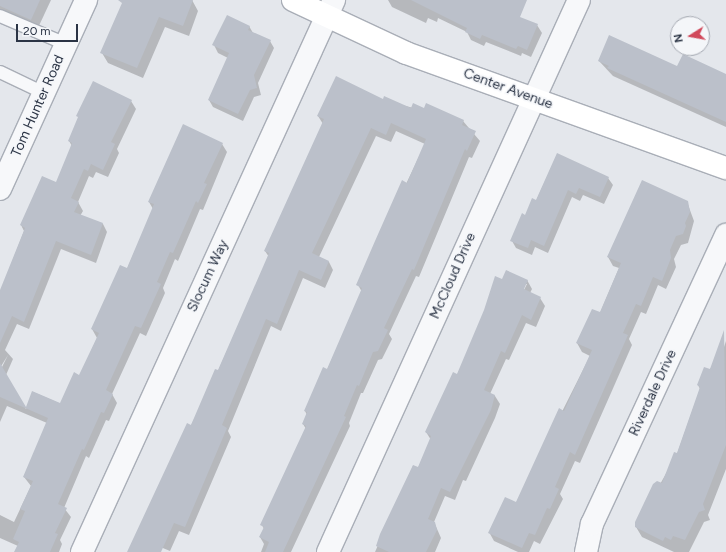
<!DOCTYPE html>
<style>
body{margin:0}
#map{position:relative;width:726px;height:552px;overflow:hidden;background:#e4e7ec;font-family:Figtree,sans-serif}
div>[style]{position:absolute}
.shadow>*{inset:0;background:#0003}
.building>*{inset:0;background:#bbc0ca}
.roads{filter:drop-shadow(1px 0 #a9aeb7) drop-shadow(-1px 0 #a9aeb7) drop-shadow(0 1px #a9aeb7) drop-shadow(0 -1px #a9aeb7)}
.lane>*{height:12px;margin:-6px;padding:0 6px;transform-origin:6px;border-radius:6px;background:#f7f8fa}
.street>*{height:22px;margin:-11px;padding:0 11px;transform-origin:11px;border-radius:11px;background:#f7f8fa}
.secondary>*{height:22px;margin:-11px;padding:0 11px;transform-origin:11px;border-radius:11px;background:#fff}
span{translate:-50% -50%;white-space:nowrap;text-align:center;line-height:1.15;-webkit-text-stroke:3px #f4f6f9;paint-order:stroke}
.street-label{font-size:14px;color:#2b3445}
.north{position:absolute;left:670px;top:16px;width:40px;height:40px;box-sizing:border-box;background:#f4f6f9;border:1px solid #a4a8b1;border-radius:50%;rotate:259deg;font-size:11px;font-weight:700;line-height:16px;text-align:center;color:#2b3445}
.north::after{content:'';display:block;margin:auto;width:14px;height:18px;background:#d1495b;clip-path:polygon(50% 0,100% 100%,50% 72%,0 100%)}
.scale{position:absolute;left:16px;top:24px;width:62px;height:18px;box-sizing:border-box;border:2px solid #2b3445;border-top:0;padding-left:5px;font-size:12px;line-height:14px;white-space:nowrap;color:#2b3445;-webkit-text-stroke:3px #f4f6f9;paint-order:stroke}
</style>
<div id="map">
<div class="shadow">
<i style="clip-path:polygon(0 0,51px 0,37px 30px,0 13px)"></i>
<i style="clip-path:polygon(124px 0,192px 0,198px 11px,189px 36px,165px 27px,143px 78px,108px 63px,102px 53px)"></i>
<i style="clip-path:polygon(388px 0,470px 0,537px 25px,542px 33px,531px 57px,522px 53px,521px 56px,486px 42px,484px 46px,471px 40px,467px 32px,438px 18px,437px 22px,428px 18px,426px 23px,392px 7px)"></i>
<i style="clip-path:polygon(249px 26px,253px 33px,270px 41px,274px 48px,258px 83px,261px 95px,254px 97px,243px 121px,213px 107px,209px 100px,228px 58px,218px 53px,214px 45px)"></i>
<i style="clip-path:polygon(599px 61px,678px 67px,726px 75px,726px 127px,613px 76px)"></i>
<i style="clip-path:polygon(383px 100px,463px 121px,480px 141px,472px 158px,469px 157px,419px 277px,416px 276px,389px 334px,392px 339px,382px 359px,378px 360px,363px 393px,361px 393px,349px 423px,350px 426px,291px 552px,261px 552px,264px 544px,260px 537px,264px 529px,262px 525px,306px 429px,303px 424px,307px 415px,305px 411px,327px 370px,362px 292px,358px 285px,425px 144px,396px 131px,391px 142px,376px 136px,319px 257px,329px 262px,333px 270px,325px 288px,303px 278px,281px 331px,271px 326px,228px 431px,231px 437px,189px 535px,179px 531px,170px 551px,158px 546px,155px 552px,128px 552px,218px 371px,269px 257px,265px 251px,323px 124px,318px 116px)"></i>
<i style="clip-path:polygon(131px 101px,136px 109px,117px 149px,119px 153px,108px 177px,96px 172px,93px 178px,89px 176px,78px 202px,83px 211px,80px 216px,103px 224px,107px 232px,96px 263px,61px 249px,29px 329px,17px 324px,5px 350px,13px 359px,6px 375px,26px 409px,33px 392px,61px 404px,80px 376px,97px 338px,92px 329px,127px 269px,153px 209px,149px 202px,222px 144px,227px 152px,203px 210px,200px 209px,178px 261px,175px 259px,163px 288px,165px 293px,146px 336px,140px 333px,112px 394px,117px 403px,109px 421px,106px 420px,89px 458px,86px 456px,64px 508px,71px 517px,60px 540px,62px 544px,59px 552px,15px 552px,18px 546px,0 538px,0 515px,14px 522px,31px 486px,24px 477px,47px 423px,7px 406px,0 422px,0 371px,8px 355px,0 368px,0 293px,24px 231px,21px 225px,57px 183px,72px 146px,69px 141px)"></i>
<i style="clip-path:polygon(557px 155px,608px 178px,613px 185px,604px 204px,583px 195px,580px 201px,572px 197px,548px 253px,535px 247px,532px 255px,516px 248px,512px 241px,536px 201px)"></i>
<i style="clip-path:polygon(687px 202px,694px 221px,688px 243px,681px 245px,674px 259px,676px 267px,666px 289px,658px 285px,646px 314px,641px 312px,629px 339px,632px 345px,611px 393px,580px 463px,575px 461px,560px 494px,563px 499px,540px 544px,534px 541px,529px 552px,518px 552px,494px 541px,489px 532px,516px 503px,590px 356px,582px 352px,577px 343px,600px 313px,619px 268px,613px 266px,608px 257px)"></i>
<i style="clip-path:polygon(evenodd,503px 280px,527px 280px,532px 289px,530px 293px,540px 298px,545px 306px,536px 327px,526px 323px,509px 360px,506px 359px,490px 394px,495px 396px,500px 404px,495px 418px,466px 481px,463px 480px,455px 500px,445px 496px,434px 522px,441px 538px,435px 552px,375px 552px,413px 466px,418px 468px,431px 440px,426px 432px,457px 375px,503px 280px,525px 284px,527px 284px,522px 294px,525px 284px)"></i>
<i style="clip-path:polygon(726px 341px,726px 469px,708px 515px,710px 520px,704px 522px,689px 552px,674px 552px,642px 537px,636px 527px,677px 454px,700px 389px,698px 385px,722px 353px)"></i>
</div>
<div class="building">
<i style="clip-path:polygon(0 0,40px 0,31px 20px,0 6px)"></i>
<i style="clip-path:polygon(118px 0,193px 0,183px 26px,159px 17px,137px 68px,100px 53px,122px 3px)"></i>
<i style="clip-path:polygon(411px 0,527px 0,520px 17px,538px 24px,527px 50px,518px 46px,516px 49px,482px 35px,480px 39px,465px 32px,467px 28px)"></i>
<i style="clip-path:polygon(227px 15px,250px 26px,248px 30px,271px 40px,254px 75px,257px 88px,250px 90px,238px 114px,208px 100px,229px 53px,212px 45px)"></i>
<i style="clip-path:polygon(609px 35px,677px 66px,683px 54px,726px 74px,726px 122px,607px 68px,609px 66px,598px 61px)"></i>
<i style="clip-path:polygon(336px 76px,383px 99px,384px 96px,411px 108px,413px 103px,424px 108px,426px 103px,464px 120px,462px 125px,476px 131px,467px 151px,465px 149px,414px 270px,412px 269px,384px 328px,388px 330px,378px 351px,373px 352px,359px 386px,357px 385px,344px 416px,346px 417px,283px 552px,265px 552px,269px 542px,259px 537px,264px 527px,260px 525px,306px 426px,302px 424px,307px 412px,304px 411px,323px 367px,327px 369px,362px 288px,356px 285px,375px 241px,402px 180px,407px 183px,426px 139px,391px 123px,386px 135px,371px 128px,312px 253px,329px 261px,321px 280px,299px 270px,277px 324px,266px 319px,222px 425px,227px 428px,185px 527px,174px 523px,161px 552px,127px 552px,187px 423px,191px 425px,215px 369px,218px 370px,269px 253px,264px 251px,324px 119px,317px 116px)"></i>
<i style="clip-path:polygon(93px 81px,132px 100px,111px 142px,115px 144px,103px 170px,91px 164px,88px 171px,84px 169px,71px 198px,79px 202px,74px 212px,103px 223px,91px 255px,56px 241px,24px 322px,12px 316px,0 343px,0 290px,25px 228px,20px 225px,42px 176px,56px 182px,72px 143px,68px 141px,78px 117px,76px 116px)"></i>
<i style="clip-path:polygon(183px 124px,223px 143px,204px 183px,207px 184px,198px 203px,196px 201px,173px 253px,170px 252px,157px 282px,161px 284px,141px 328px,135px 326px,106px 390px,113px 394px,104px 413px,101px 412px,84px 450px,82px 449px,58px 504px,67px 508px,55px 533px,58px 534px,50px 552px,14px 552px,19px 542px,13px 539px,25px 511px,20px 509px,33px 481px,23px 477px,48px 418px,0 397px,0 363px,26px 407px,32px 391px,60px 403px,74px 372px,79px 375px,99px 333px,91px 329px,120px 265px,127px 268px,154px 204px,148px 202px)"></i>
<i style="clip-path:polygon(557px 153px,609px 177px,600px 197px,579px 188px,576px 194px,568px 190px,544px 246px,531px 240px,528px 248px,510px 241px,522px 213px,525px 215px,532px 198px,536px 200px)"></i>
<i style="clip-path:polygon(642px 180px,688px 201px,690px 212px,685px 223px,686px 226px,683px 234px,676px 236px,670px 250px,671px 258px,662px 281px,653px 277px,641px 306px,636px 304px,623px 333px,628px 335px,575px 455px,570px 452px,555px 487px,559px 489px,550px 509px,547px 508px,535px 535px,529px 533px,522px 548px,488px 533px,505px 497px,516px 502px,559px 408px,564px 411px,592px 350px,576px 343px,592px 309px,600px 312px,621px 263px,607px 257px)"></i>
<i style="clip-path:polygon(506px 270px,528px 280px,524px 289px,541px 297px,531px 320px,522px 315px,505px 353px,501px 351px,484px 390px,495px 395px,491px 410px,450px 492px,441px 488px,428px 519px,435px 522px,437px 530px,426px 552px,389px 552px,376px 546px,380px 534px,413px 465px,418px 467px,431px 436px,425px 432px,453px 372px,457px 374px,484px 310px,495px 276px,502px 279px)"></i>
<i style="clip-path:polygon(724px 330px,726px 445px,703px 504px,705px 510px,699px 512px,685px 540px,673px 536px,671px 540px,665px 537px,663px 541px,635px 527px,635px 522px,653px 484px,657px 481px,662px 483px,674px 452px,677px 453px,700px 387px,697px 385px,704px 367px,710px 369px)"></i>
</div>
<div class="roads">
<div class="lane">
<i style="left:0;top:16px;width:72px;rotate:23deg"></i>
<i style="left:0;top:72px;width:49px;rotate:25.5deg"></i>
</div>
<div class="street">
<i style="left:0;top:189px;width:208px;rotate:-65.5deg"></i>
<i style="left:82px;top:552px;width:607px;rotate:-65.46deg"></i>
<i style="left:328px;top:552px;width:606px;rotate:-65.55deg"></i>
<i style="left:586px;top:552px;width:29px;rotate:-78deg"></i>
<i style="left:592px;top:524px;width:319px;rotate:-65.1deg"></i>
</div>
<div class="secondary">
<i style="left:293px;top:0;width:125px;rotate:25.1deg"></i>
<i style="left:406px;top:53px;width:340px;rotate:19.8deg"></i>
</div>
</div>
<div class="street-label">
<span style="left:508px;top:89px;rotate:20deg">Center Avenue</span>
<span style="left:38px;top:106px;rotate:-66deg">Tom Hunter Road</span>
<span style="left:208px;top:276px;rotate:-65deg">Slocum Way</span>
<span style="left:453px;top:276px;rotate:-66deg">McCloud Drive</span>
<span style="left:653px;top:393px;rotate:-65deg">Riverdale Drive</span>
</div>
<div class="north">N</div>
<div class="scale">20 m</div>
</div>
